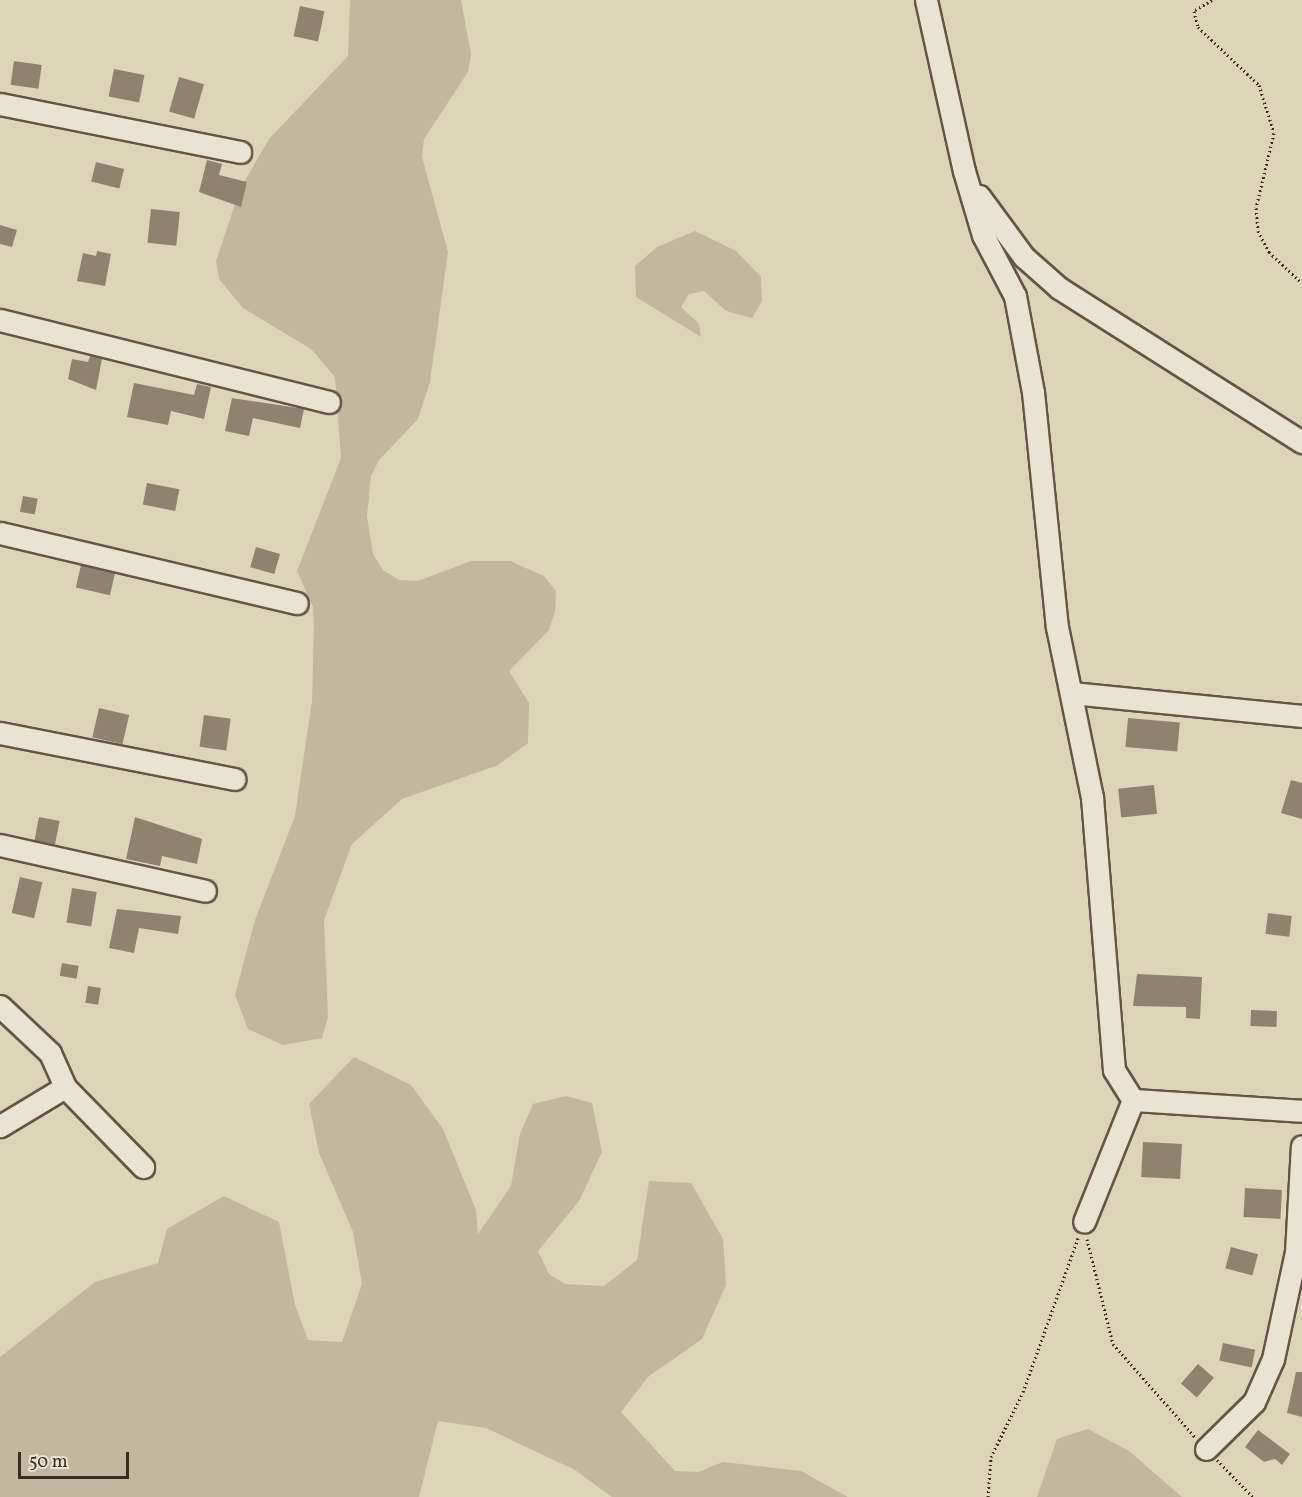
<!DOCTYPE html>
<style>
body{margin:0}
#map{position:relative;width:1302px;height:1497px;overflow:hidden;background:#ddd5b9;font-family:Vollkorn,serif}
div>[style]{position:absolute}
.green>*{inset:0;background:#c1b89f}
.building>*{inset:0;background:#8f8370;transform-origin:0 0}
.path>*{height:3px;margin-top:-1.5px;transform-origin:0;background:repeating-linear-gradient(90deg,#3b2b20 0 1.5px,transparent 0 4.5px)}
.roads{filter:drop-shadow(2px 0 #645646) drop-shadow(-2px 0 #645646) drop-shadow(0 2px #645646) drop-shadow(0 -2px #645646)}
.minor>*{height:21px;margin:-10.5px;padding:0 10.5px;transform-origin:10.5px;border-radius:10.5px;background:#e9e4d2}
span{translate:-50% -50%;white-space:nowrap;text-align:center;line-height:1.15;-webkit-text-stroke:4.5px #e9e4d2;paint-order:stroke}
.scale{position:absolute;left:18px;top:1452px;width:111px;height:27px;box-sizing:border-box;border:3px solid #3b2b20;border-top:0;padding-left:8px;font-size:18px;line-height:21px;white-space:nowrap;color:#3b2b20;-webkit-text-stroke:4px #e9e4d2;paint-order:stroke}
</style>
<div id="map">
<div class="green">
<i style="clip-path:polygon(350px 0,461px 0,471px 54px,468px 72px,424px 139px,422px 157px,448px 252px,430px 382px,418px 419px,379px 460px,371px 476px,367px 516px,373px 554px,383px 570px,399px 580px,418px 581px,471px 561px,510px 561px,544px 576px,556px 591px,555px 611px,549px 630px,509px 671px,529px 703px,528px 743px,498px 765px,402px 799px,352px 844px,324px 920px,328px 1017px,322px 1038px,283px 1045px,248px 1029px,235px 995px,255px 920px,295px 816px,312px 701px,314px 626px,313px 607px,297px 571px,341px 458px,335px 377px,311px 349px,243px 308px,219px 279px,216px 261px,240px 189px,269px 139px,348px 56px)"></i>
<i style="clip-path:polygon(695px 231px,736px 251px,761px 277px,762px 301px,752px 318px,726px 311px,704px 291px,689px 294px,681px 307px,699px 324px,701px 337px,636px 297px,635px 266px,657px 247px)"></i>
<i style="clip-path:polygon(354px 1057px,411px 1085px,443px 1129px,476px 1210px,478px 1234px,511px 1186px,520px 1134px,533px 1104px,566px 1096px,592px 1103px,602px 1152px,579px 1201px,538px 1251px,549px 1274px,565px 1284px,604px 1286px,637px 1260px,649px 1181px,691px 1183px,723px 1239px,726px 1285px,702px 1339px,648px 1377px,621px 1412px,675px 1471px,698px 1472px,723px 1462px,801px 1471px,848px 1497px,612px 1497px,575px 1470px,486px 1428px,438px 1421px,419px 1497px,0 1497px,0 1357px,95px 1282px,158px 1263px,167px 1229px,224px 1196px,279px 1222px,295px 1305px,308px 1340px,342px 1342px,362px 1284px,353px 1232px,319px 1153px,309px 1104px)"></i>
<i style="clip-path:polygon(1088px 1429px,1129px 1451px,1182px 1497px,1037px 1497px,1057px 1439px)"></i>
</div>
<div class="building">
<i style="left:300px;top:6px;width:25px;height:31px;rotate:12deg"></i>
<i style="left:14px;top:61px;width:28px;height:24px;rotate:8deg"></i>
<i style="left:114px;top:69px;width:31px;height:28px;rotate:11deg"></i>
<i style="left:179px;top:77px;width:26px;height:36px;rotate:16deg"></i>
<i style="clip-path:polygon(207px 160px,222px 164px,219px 175px,247px 182px,241px 207px,199px 192px)"></i>
<i style="left:96px;top:162px;width:29px;height:20px;rotate:14deg"></i>
<i style="left:151px;top:209px;width:29px;height:34px;rotate:6deg"></i>
<i style="clip-path:polygon(0 225px,17px 230px,12px 247px,0 244px)"></i>
<i style="clip-path:polygon(97px 251px,111px 254px,105px 286px,77px 281px,83px 253px,96px 256px)"></i>
<i style="clip-path:polygon(90px 356px,102px 359px,96px 390px,68px 379px,72px 359px,88px 362px)"></i>
<i style="clip-path:polygon(134px 383px,194px 395px,197px 384px,211px 387px,204px 419px,171px 411px,168px 425px,127px 417px)"></i>
<i style="clip-path:polygon(232px 398px,304px 409px,300px 428px,253px 418px,249px 436px,225px 431px)"></i>
<i style="left:147px;top:483px;width:33px;height:22px;rotate:11deg"></i>
<i style="left:23px;top:496px;width:15px;height:16px;rotate:11deg"></i>
<i style="left:256px;top:547px;width:25px;height:21px;rotate:16deg"></i>
<i style="left:81px;top:565px;width:35px;height:23px;rotate:13deg"></i>
<i style="left:99px;top:708px;width:31px;height:30px;rotate:13deg"></i>
<i style="left:204px;top:715px;width:27px;height:32px;rotate:8deg"></i>
<i style="left:1128px;top:718px;width:52px;height:29px;rotate:5deg"></i>
<i style="clip-path:polygon(1291px 780px,1302px 783px,1302px 819px,1281px 813px)"></i>
<i style="left:1154px;top:785px;width:29px;height:36px;rotate:84deg"></i>
<i style="left:39px;top:817px;width:21px;height:24px;rotate:11deg"></i>
<i style="clip-path:polygon(135px 817px,202px 839px,197px 864px,162px 856px,160px 866px,126px 859px)"></i>
<i style="left:20px;top:877px;width:23px;height:37px;rotate:13deg"></i>
<i style="left:72px;top:888px;width:25px;height:35px;rotate:9deg"></i>
<i style="clip-path:polygon(117px 909px,181px 916px,178px 934px,139px 928px,134px 953px,109px 948px)"></i>
<i style="left:1268px;top:913px;width:24px;height:21px;rotate:7deg"></i>
<i style="left:62px;top:963px;width:17px;height:13px;rotate:10deg"></i>
<i style="clip-path:polygon(1137px 974px,1202px 977px,1200px 1019px,1186px 1018px,1186px 1007px,1133px 1006px)"></i>
<i style="left:88px;top:986px;width:13px;height:17px;rotate:9deg"></i>
<i style="left:1251px;top:1010px;width:26px;height:16px;rotate:2deg"></i>
<i style="left:1143px;top:1142px;width:39px;height:35px;rotate:3deg"></i>
<i style="left:1245px;top:1188px;width:37px;height:29px;rotate:3deg"></i>
<i style="left:1231px;top:1247px;width:28px;height:22px;rotate:15deg"></i>
<i style="left:1223px;top:1343px;width:33px;height:18px;rotate:12deg"></i>
<i style="left:1198px;top:1364px;width:21px;height:26px;rotate:41deg"></i>
<i style="clip-path:polygon(1296px 1372px,1302px 1372px,1302px 1417px,1287px 1413px)"></i>
<i style="clip-path:polygon(1258px 1430px,1290px 1454px,1282px 1465px,1275px 1459px,1264px 1462px,1245px 1447px)"></i>
</div>
<div class="path">
<i style="left:1212px;top:0;width:21px;rotate:149deg"></i>
<i style="left:1194px;top:11px;width:16px;rotate:76deg"></i>
<i style="left:1198px;top:27px;width:84px;rotate:43.6deg"></i>
<i style="left:1259px;top:85px;width:50px;rotate:72.6deg"></i>
<i style="left:1274px;top:133px;width:77px;rotate:103.5deg"></i>
<i style="left:1256px;top:208px;width:23px;rotate:85deg"></i>
<i style="left:1258px;top:231px;width:24px;rotate:62deg"></i>
<i style="left:1269px;top:252px;width:45px;rotate:43.2deg"></i>
<i style="left:1087px;top:1239px;width:108px;rotate:76.1deg"></i>
<i style="left:1113px;top:1344px;width:125px;rotate:48.6deg"></i>
<i style="left:1217px;top:1460px;width:52px;rotate:45.8deg"></i>
<i style="left:988px;top:1497px;width:40px;rotate:-85.7deg"></i>
<i style="left:991px;top:1457px;width:72px;rotate:-63.8deg"></i>
<i style="left:1023px;top:1392px;width:164px;rotate:-70.3deg"></i>
</div>
<div class="roads">
<div class="minor">
<i style="left:926px;top:0;width:175px;rotate:77.5deg"></i>
<i style="left:964px;top:171px;width:67px;rotate:73.5deg"></i>
<i style="left:983px;top:235px;width:69px;rotate:62.3deg"></i>
<i style="left:1015px;top:296px;width:98px;rotate:79.4deg"></i>
<i style="left:1033px;top:392px;width:236px;rotate:84.2deg"></i>
<i style="left:1057px;top:627px;width:174px;rotate:78.4deg"></i>
<i style="left:1092px;top:797px;width:274px;rotate:85.4deg"></i>
<i style="left:1114px;top:1070px;width:36px;rotate:58deg"></i>
<i style="left:1133px;top:1100px;width:131px;rotate:111.9deg"></i>
<i style="left:0;top:104px;width:245px;rotate:11.3deg"></i>
<i style="left:979px;top:196px;width:76px;rotate:53.6deg"></i>
<i style="left:1024px;top:257px;width:47px;rotate:41.5deg"></i>
<i style="left:1059px;top:288px;width:288px;rotate:32.4deg"></i>
<i style="left:0;top:320px;width:339px;rotate:14deg"></i>
<i style="left:0;top:533px;width:305px;rotate:13.3deg"></i>
<i style="left:1072px;top:693px;width:231px;rotate:5.7deg"></i>
<i style="left:0;top:733px;width:239px;rotate:11.1deg"></i>
<i style="left:0;top:845px;width:210px;rotate:12.6deg"></i>
<i style="left:0;top:1006px;width:69px;rotate:43.2deg"></i>
<i style="left:50px;top:1053px;width:37px;rotate:66deg"></i>
<i style="left:65px;top:1087px;width:76px;rotate:149deg"></i>
<i style="left:65px;top:1087px;width:112px;rotate:45.7deg"></i>
<i style="left:1133px;top:1100px;width:169px;rotate:3.7deg"></i>
<i style="left:1206px;top:1449px;width:67px;rotate:-44.4deg"></i>
<i style="left:1254px;top:1402px;width:47px;rotate:-66.2deg"></i>
<i style="left:1273px;top:1359px;width:109px;rotate:-77.9deg"></i>
<i style="left:1296px;top:1252px;width:106px;rotate:-86.8deg"></i>
</div>
</div>
<div class="scale">50 m</div>
</div>
